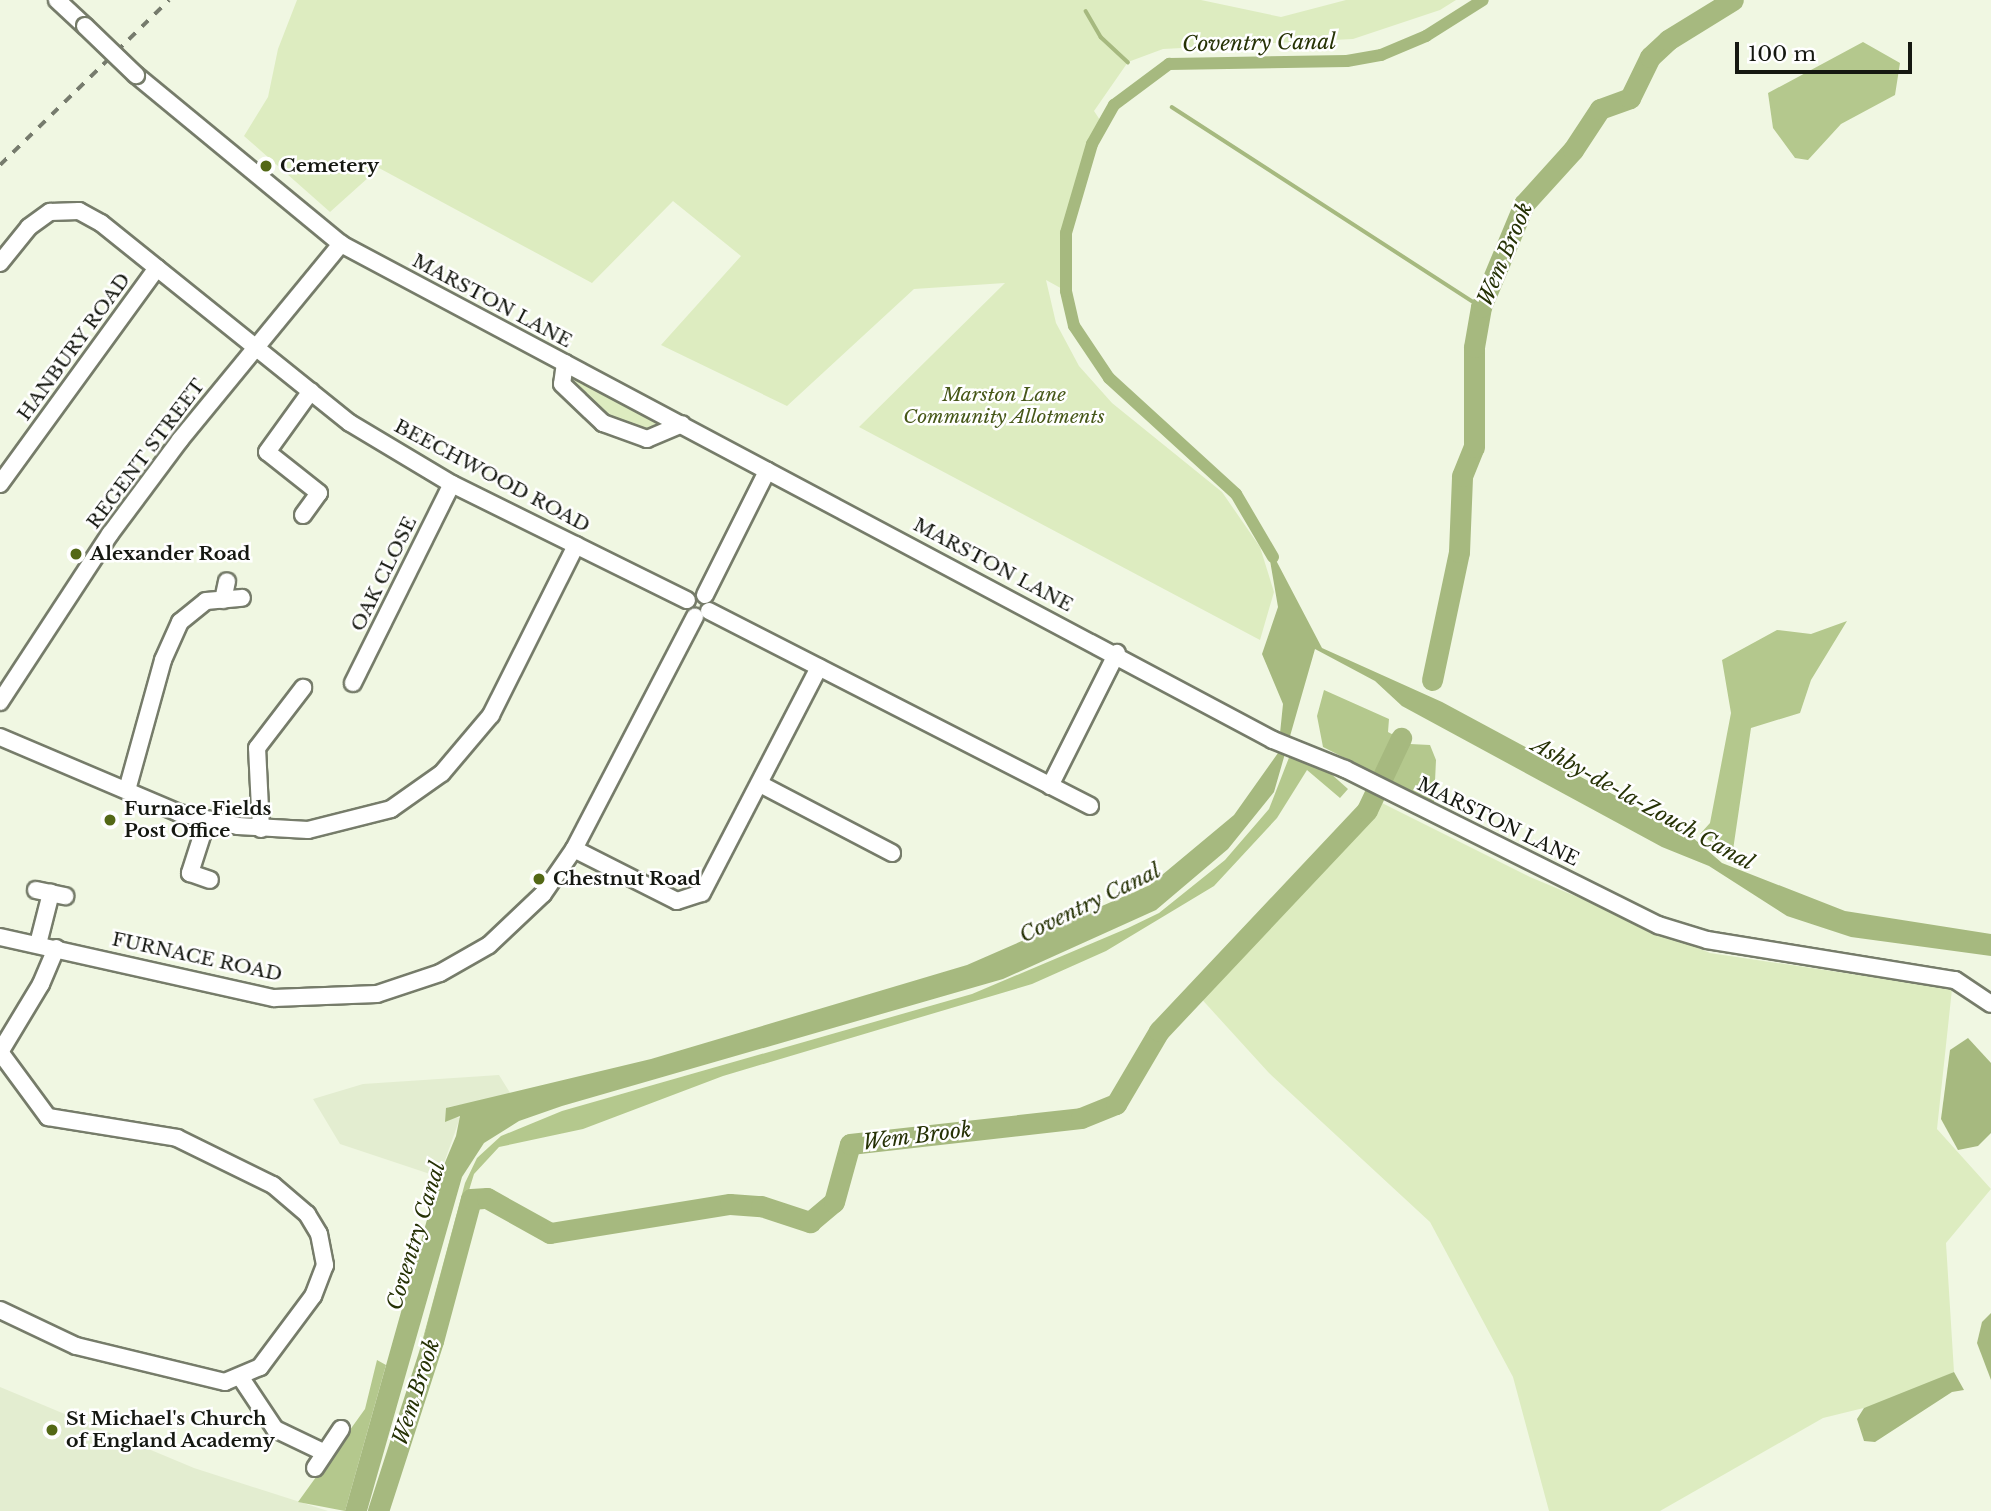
<!DOCTYPE html>
<style>
body{margin:0}
#map{position:relative;width:1991px;height:1511px;overflow:hidden;background:#f0f7e2;font-family:"Libre Baskerville",serif}
div>[style]{position:absolute}
.built>*{inset:0;background:#e3edd0}
.green>*{inset:0;background:#ddecc0}
.forest>*{inset:0;background:#b4c88d}
.water>*{inset:0;background:#a6b97f}
.stream>*{height:3.5px;margin:-1.75px;padding:0 1.75px;transform-origin:1.75px;border-radius:1.75px;background:#a6b97f}
.canal>*{height:12px;margin:-6px;padding:0 6px;transform-origin:6px;border-radius:6px;background:#a6b97f}
.river>*{height:21px;margin:-10.5px;padding:0 10.5px;transform-origin:10.5px;border-radius:10.5px;background:#a6b97f}
.roads{filter:drop-shadow(2px 0 #767c6a) drop-shadow(-2px 0 #767c6a) drop-shadow(0 2px #767c6a) drop-shadow(0 -2px #767c6a)}
.minor>*{height:16px;margin:-8px;padding:0 8px;transform-origin:8px;border-radius:8px;background:#fff}
.rail>*{height:3.5px;margin-top:-1.75px;transform-origin:0;background:repeating-linear-gradient(90deg,#767b6d 0 9px,transparent 0 18px)}
.bridges{filter:drop-shadow(2px 0 #767c6a) drop-shadow(-2px 0 #767c6a) drop-shadow(0 2px #767c6a) drop-shadow(0 -2px #767c6a)}
.minor-bridge>*{height:16px;margin:-8px;padding:0 8px;transform-origin:8px;border-radius:8px;background:#fff}
.dots>*{width:19px;height:19px;translate:-50% -50%;box-sizing:border-box;border:4px solid #fff;border-radius:50%}
span{translate:-50% -50%;white-space:nowrap;text-align:center;line-height:1.15;-webkit-text-stroke:5px #fff;paint-order:stroke}
.poi-label{font-size:19px;color:#151811;font-weight:700}
.left{translate:0 -50%;text-align:left}
.street-label{font-size:19px;color:#151811}
.park-label{font-size:19px;color:#475819;font-style:italic}
.water-label{font-size:21px;color:#263205;font-style:italic}
.scale{position:absolute;left:1735px;top:42px;width:177px;height:32px;box-sizing:border-box;border:4px solid #151811;border-top:0;padding-left:9px;font-size:21px;line-height:24px;white-space:nowrap;color:#151811;-webkit-text-stroke:5px #fff;paint-order:stroke}
</style>
<div id="map">
<div class="built">
<i style="clip-path:polygon(499px 1075px,512px 1096px,448px 1107px,451px 1116px,460px 1118px,439px 1177px,340px 1144px,313px 1099px,363px 1084px)"></i>
<i style="clip-path:polygon(0 1387px,194px 1468px,328px 1511px,0 1511px)"></i>
</div>
<div class="green">
<i style="clip-path:polygon(297px 0,1201px 0,1281px 17px,1346px 0,1456px 0,1440px 10px,1353px 39px,1163px 49px,1128px 62px,1094px 111px,1102px 123px,1066px 233px,1066px 291px,1046px 280px,1056px 323px,1079px 366px,1112px 403px,1222px 492px,1260px 547px,1274px 592px,1260px 640px,859px 427px,1005px 283px,914px 289px,787px 406px,661px 345px,741px 256px,673px 201px,592px 283px,379px 168px,330px 212px,244px 136px,268px 97px,278px 49px)"></i>
<i style="clip-path:polygon(571px 372px,671px 424px,657px 432px,621px 423px,584px 402px,568px 383px)"></i>
<i style="clip-path:polygon(1370px 797px,1530px 877px,1710px 953px,1952px 989px,1937px 1129px,1991px 1189px,1946px 1243px,1954px 1372px,1888px 1402px,1823px 1418px,1660px 1511px,1549px 1511px,1513px 1377px,1430px 1222px,1269px 1073px,1197px 994px,1349px 832px)"></i>
</div>
<div class="forest">
<i style="clip-path:polygon(1863px 42px,1900px 63px,1895px 95px,1841px 124px,1808px 160px,1795px 158px,1773px 128px,1768px 93px)"></i>
<i style="clip-path:polygon(1847px 621px,1811px 680px,1800px 713px,1751px 728px,1733px 850px,1739px 861px,1700px 834px,1710px 823px,1731px 713px,1722px 660px,1777px 630px,1811px 634px)"></i>
<i style="clip-path:polygon(1324px 690px,1389px 719px,1388px 732px,1410px 744px,1430px 745px,1436px 760px,1434px 803px,1323px 747px,1317px 716px)"></i>
<i style="clip-path:polygon(1290px 755px,1320px 764px,1348px 789px,1340px 798px,1307px 770px,1277px 818px,1214px 886px,1106px 951px,1032px 984px,723px 1076px,583px 1129px,499px 1147px,474px 1174px,419px 1353px,465px 1183px,477px 1158px,501px 1136px,562px 1111px,972px 994px,1128px 928px,1159px 913px,1225px 860px,1269px 809px)"></i>
<i style="clip-path:polygon(377px 1360px,386px 1365px,345px 1511px,298px 1502px,365px 1409px)"></i>
</div>
<div class="water">
<i style="clip-path:polygon(1267px 543px,1322px 648px,1442px 702px,1692px 837px,1722px 863px,1845px 911px,1991px 934px,1991px 956px,1851px 937px,1787px 916px,1709px 866px,1662px 847px,1402px 706px,1375px 681px,1315px 649px,1274px 792px,1228px 849px,1156px 910px,1003px 979px,562px 1106px,519px 1121px,484px 1143px,462px 1177px,367px 1511px,345px 1511px,439px 1177px,456px 1136px,460px 1116px,445px 1122px,446px 1108px,651px 1059px,967px 965px,1150px 885px,1234px 815px,1278px 753px,1283px 704px,1262px 654px,1278px 607px)"></i>
<i style="clip-path:polygon(1968px 1038px,1991px 1063px,1991px 1133px,1978px 1146px,1958px 1150px,1941px 1119px,1950px 1050px)"></i>
<i style="clip-path:polygon(1991px 1313px,1991px 1380px,1977px 1343px,1982px 1322px)"></i>
<i style="clip-path:polygon(1954px 1372px,1964px 1390px,1952px 1392px,1875px 1442px,1864px 1441px,1857px 1419px,1864px 1408px)"></i>
</div>
<div class="stream">
<i style="left:1086px;top:11px;width:30px;rotate:60deg"></i>
<i style="left:1101px;top:37px;width:37px;rotate:43deg"></i>
<i style="left:1172px;top:107px;width:368px;rotate:32.9deg"></i>
</div>
<div class="canal">
<i style="left:1273px;top:557px;width:73px;rotate:-120.4deg"></i>
<i style="left:1236px;top:494px;width:172px;rotate:-137.6deg"></i>
<i style="left:1109px;top:378px;width:63px;rotate:-123.9deg"></i>
<i style="left:1074px;top:326px;width:36px;rotate:-103deg"></i>
<i style="left:1066px;top:291px;width:58px;rotate:-90deg"></i>
<i style="left:1066px;top:233px;width:93px;rotate:-73.7deg"></i>
<i style="left:1092px;top:144px;width:45px;rotate:-60.6deg"></i>
<i style="left:1114px;top:105px;width:69px;rotate:-36.7deg"></i>
<i style="left:1169px;top:64px;width:178px;rotate:-1deg"></i>
<i style="left:1347px;top:61px;width:35px;rotate:-10deg"></i>
<i style="left:1381px;top:55px;width:49px;rotate:-22.9deg"></i>
<i style="left:1426px;top:36px;width:67px;rotate:-32.3deg"></i>
</div>
<div class="river">
<i style="left:1432px;top:680px;width:131px;rotate:-78.1deg"></i>
<i style="left:1459px;top:552px;width:76px;rotate:-87.7deg"></i>
<i style="left:1462px;top:476px;width:31px;rotate:-68deg"></i>
<i style="left:1474px;top:447px;width:100px;rotate:-90deg"></i>
<i style="left:1474px;top:347px;width:41px;rotate:-80.1deg"></i>
<i style="left:1481px;top:307px;width:112px;rotate:-67.3deg"></i>
<i style="left:1524px;top:204px;width:73px;rotate:-47.8deg"></i>
<i style="left:1573px;top:150px;width:49px;rotate:-56.6deg"></i>
<i style="left:1600px;top:109px;width:32px;rotate:-20deg"></i>
<i style="left:1630px;top:98px;width:46px;rotate:-64deg"></i>
<i style="left:1650px;top:57px;width:25px;rotate:-43deg"></i>
<i style="left:1668px;top:40px;width:76px;rotate:-31.6deg"></i>
<i style="left:378px;top:1511px;width:179px;rotate:-72.1deg"></i>
<i style="left:433px;top:1341px;width:147px;rotate:-75deg"></i>
<i style="left:471px;top:1199px;width:16px;rotate:-4deg"></i>
<i style="left:487px;top:1198px;width:72px;rotate:29.1deg"></i>
<i style="left:550px;top:1233px;width:182px;rotate:-9.2deg"></i>
<i style="left:730px;top:1204px;width:31px;rotate:4deg"></i>
<i style="left:761px;top:1206px;width:52px;rotate:18.1deg"></i>
<i style="left:810px;top:1222px;width:31px;rotate:-40deg"></i>
<i style="left:834px;top:1202px;width:60px;rotate:-74.6deg"></i>
<i style="left:850px;top:1144px;width:232px;rotate:-6.4deg"></i>
<i style="left:1081px;top:1118px;width:38px;rotate:-22deg"></i>
<i style="left:1116px;top:1104px;width:85px;rotate:-59.5deg"></i>
<i style="left:1159px;top:1031px;width:303px;rotate:-46.7deg"></i>
<i style="left:1367px;top:810px;width:80px;rotate:-64.7deg"></i>
</div>
<div class="roads">
<div class="minor">
<i style="left:57px;top:0;width:38px;rotate:43deg"></i>
<i style="left:136px;top:75px;width:266px;rotate:39.5deg"></i>
<i style="left:341px;top:244px;width:1056px;rotate:28.02deg"></i>
<i style="left:1273px;top:740px;width:78px;rotate:21.9deg"></i>
<i style="left:1345px;top:769px;width:350px;rotate:26.5deg"></i>
<i style="left:1658px;top:925px;width:51px;rotate:17deg"></i>
<i style="left:1707px;top:940px;width:251px;rotate:9.2deg"></i>
<i style="left:1955px;top:980px;width:43px;rotate:33.7deg"></i>
<i style="left:0;top:263px;width:46px;rotate:-51.1deg"></i>
<i style="left:29px;top:227px;width:26px;rotate:-36deg"></i>
<i style="left:50px;top:212px;width:29px;rotate:-2deg"></i>
<i style="left:79px;top:211px;width:25px;rotate:29deg"></i>
<i style="left:101px;top:223px;width:319px;rotate:38.8deg"></i>
<i style="left:350px;top:423px;width:119px;rotate:30.9deg"></i>
<i style="left:452px;top:484px;width:262px;rotate:26.3deg"></i>
<i style="left:565px;top:363px;width:21px;rotate:98deg"></i>
<i style="left:562px;top:384px;width:57px;rotate:43.6deg"></i>
<i style="left:603px;top:423px;width:47px;rotate:20deg"></i>
<i style="left:647px;top:439px;width:38px;rotate:-23deg"></i>
<i style="left:0;top:484px;width:267px;rotate:-54deg"></i>
<i style="left:303px;top:515px;width:27px;rotate:-54deg"></i>
<i style="left:319px;top:493px;width:66px;rotate:-141.7deg"></i>
<i style="left:267px;top:452px;width:75px;rotate:-54.2deg"></i>
<i style="left:705px;top:595px;width:139px;rotate:-63.4deg"></i>
<i style="left:223px;top:600px;width:19px;rotate:-78deg"></i>
<i style="left:709px;top:611px;width:428px;rotate:27.1deg"></i>
<i style="left:353px;top:683px;width:222px;rotate:-63.6deg"></i>
<i style="left:0;top:702px;width:201px;rotate:-56.8deg"></i>
<i style="left:110px;top:534px;width:117px;rotate:-53.3deg"></i>
<i style="left:180px;top:440px;width:254px;rotate:-50.6deg"></i>
<i style="left:0;top:737px;width:194px;rotate:23deg"></i>
<i style="left:179px;top:813px;width:60px;rotate:12.4deg"></i>
<i style="left:238px;top:826px;width:70px;rotate:3.3deg"></i>
<i style="left:308px;top:830px;width:86px;rotate:-14.2deg"></i>
<i style="left:391px;top:809px;width:62px;rotate:-35.2deg"></i>
<i style="left:442px;top:773px;width:76px;rotate:-49.8deg"></i>
<i style="left:491px;top:715px;width:190px;rotate:-63.4deg"></i>
<i style="left:760px;top:784px;width:149px;rotate:27.6deg"></i>
<i style="left:1050px;top:786px;width:149px;rotate:-63.3deg"></i>
<i style="left:127px;top:790px;width:135px;rotate:-74.5deg"></i>
<i style="left:163px;top:660px;width:42px;rotate:-65.9deg"></i>
<i style="left:180px;top:622px;width:33px;rotate:-39deg"></i>
<i style="left:206px;top:601px;width:36px;rotate:-5deg"></i>
<i style="left:207px;top:820px;width:56px;rotate:107.8deg"></i>
<i style="left:190px;top:873px;width:21px;rotate:19deg"></i>
<i style="left:261px;top:829px;width:81px;rotate:-92.8deg"></i>
<i style="left:257px;top:748px;width:76px;rotate:-52.5deg"></i>
<i style="left:574px;top:849px;width:115px;rotate:26.8deg"></i>
<i style="left:677px;top:901px;width:26px;rotate:-18deg"></i>
<i style="left:702px;top:893px;width:254px;rotate:-62.6deg"></i>
<i style="left:36px;top:890px;width:30px;rotate:12deg"></i>
<i style="left:0;top:937px;width:281px;rotate:12.6deg"></i>
<i style="left:274px;top:998px;width:103px;rotate:-2.2deg"></i>
<i style="left:377px;top:994px;width:66px;rotate:-18.4deg"></i>
<i style="left:440px;top:973px;width:56px;rotate:-29.7deg"></i>
<i style="left:489px;top:945px;width:74px;rotate:-43.4deg"></i>
<i style="left:543px;top:894px;width:55px;rotate:-55.4deg"></i>
<i style="left:574px;top:849px;width:262px;rotate:-62.5deg"></i>
<i style="left:38px;top:944px;width:53px;rotate:-75.7deg"></i>
<i style="left:0;top:1052px;width:81px;rotate:53.6deg"></i>
<i style="left:48px;top:1117px;width:131px;rotate:9.2deg"></i>
<i style="left:177px;top:1138px;width:107px;rotate:26.1deg"></i>
<i style="left:273px;top:1185px;width:45px;rotate:40.5deg"></i>
<i style="left:307px;top:1214px;width:23px;rotate:59deg"></i>
<i style="left:319px;top:1234px;width:32px;rotate:79deg"></i>
<i style="left:325px;top:1265px;width:33px;rotate:111deg"></i>
<i style="left:313px;top:1296px;width:89px;rotate:126.7deg"></i>
<i style="left:260px;top:1367px;width:38px;rotate:157deg"></i>
<i style="left:225px;top:1382px;width:153px;rotate:-166.4deg"></i>
<i style="left:76px;top:1346px;width:84px;rotate:-154.7deg"></i>
<i style="left:0;top:1052px;width:79px;rotate:-58.9deg"></i>
<i style="left:41px;top:984px;width:39px;rotate:-67deg"></i>
<i style="left:241px;top:1378px;width:61px;rotate:56.3deg"></i>
<i style="left:275px;top:1429px;width:55px;rotate:25.6deg"></i>
<i style="left:315px;top:1468px;width:47px;rotate:-56.3deg"></i>
</div>
</div>
<div class="rail">
<i style="left:0;top:165px;width:236px;rotate:-44.3deg"></i>
</div>
<div class="bridges">
<div class="minor-bridge">
<i style="left:85px;top:26px;width:71px;rotate:43.9deg"></i>
</div>
</div>
<div class="dots">
<i style="left:266px;top:166px;background:#536815"></i>
<i style="left:76px;top:554px;background:#536815"></i>
<i style="left:110px;top:820px;background:#536815"></i>
<i style="left:539px;top:879px;background:#536815"></i>
<i style="left:52px;top:1430px;background:#536815"></i>
</div>
<div class="poi-label">
<span class="left" style="left:280px;top:166px">Cemetery</span>
<span class="left" style="left:90px;top:554px">Alexander Road</span>
<span class="left" style="left:124px;top:820px">Furnace Fields<br>Post Office</span>
<span class="left" style="left:553px;top:879px">Chestnut Road</span>
<span class="left" style="left:66px;top:1430px">St Michael's Church<br>of England Academy</span>
</div>
<div class="street-label">
<span style="left:492px;top:301px;rotate:28deg">MARSTON LANE</span>
<span style="left:74px;top:347px;rotate:-54deg">HANBURY ROAD</span>
<span style="left:146px;top:454px;rotate:-53deg">REGENT STREET</span>
<span style="left:492px;top:476px;rotate:28deg">BEECHWOOD ROAD</span>
<span style="left:993px;top:565px;rotate:28deg">MARSTON LANE</span>
<span style="left:384px;top:574px;rotate:-64deg">OAK CLOSE</span>
<span style="left:1498px;top:822px;rotate:26deg">MARSTON LANE</span>
<span style="left:197px;top:957px;rotate:12deg">FURNACE ROAD</span>
</div>
<div class="park-label">
<span style="left:1004px;top:406px">Marston Lane<br>Community Allotments</span>
</div>
<div class="water-label">
<span style="left:1259px;top:43px;rotate:-1deg">Coventry Canal</span>
<span style="left:1505px;top:254px;rotate:-67deg">Wem Brook</span>
<span style="left:1643px;top:804px;rotate:29deg">Ashby-de-la-Zouch Canal</span>
<span style="left:1090px;top:903px;rotate:-26deg">Coventry Canal</span>
<span style="left:917px;top:1136px;rotate:-7deg">Wem Brook</span>
<span style="left:416px;top:1236px;rotate:-73deg">Coventry Canal</span>
<span style="left:416px;top:1392px;rotate:-72deg">Wem Brook</span>
</div>
<div class="scale">100 m</div>
</div>
